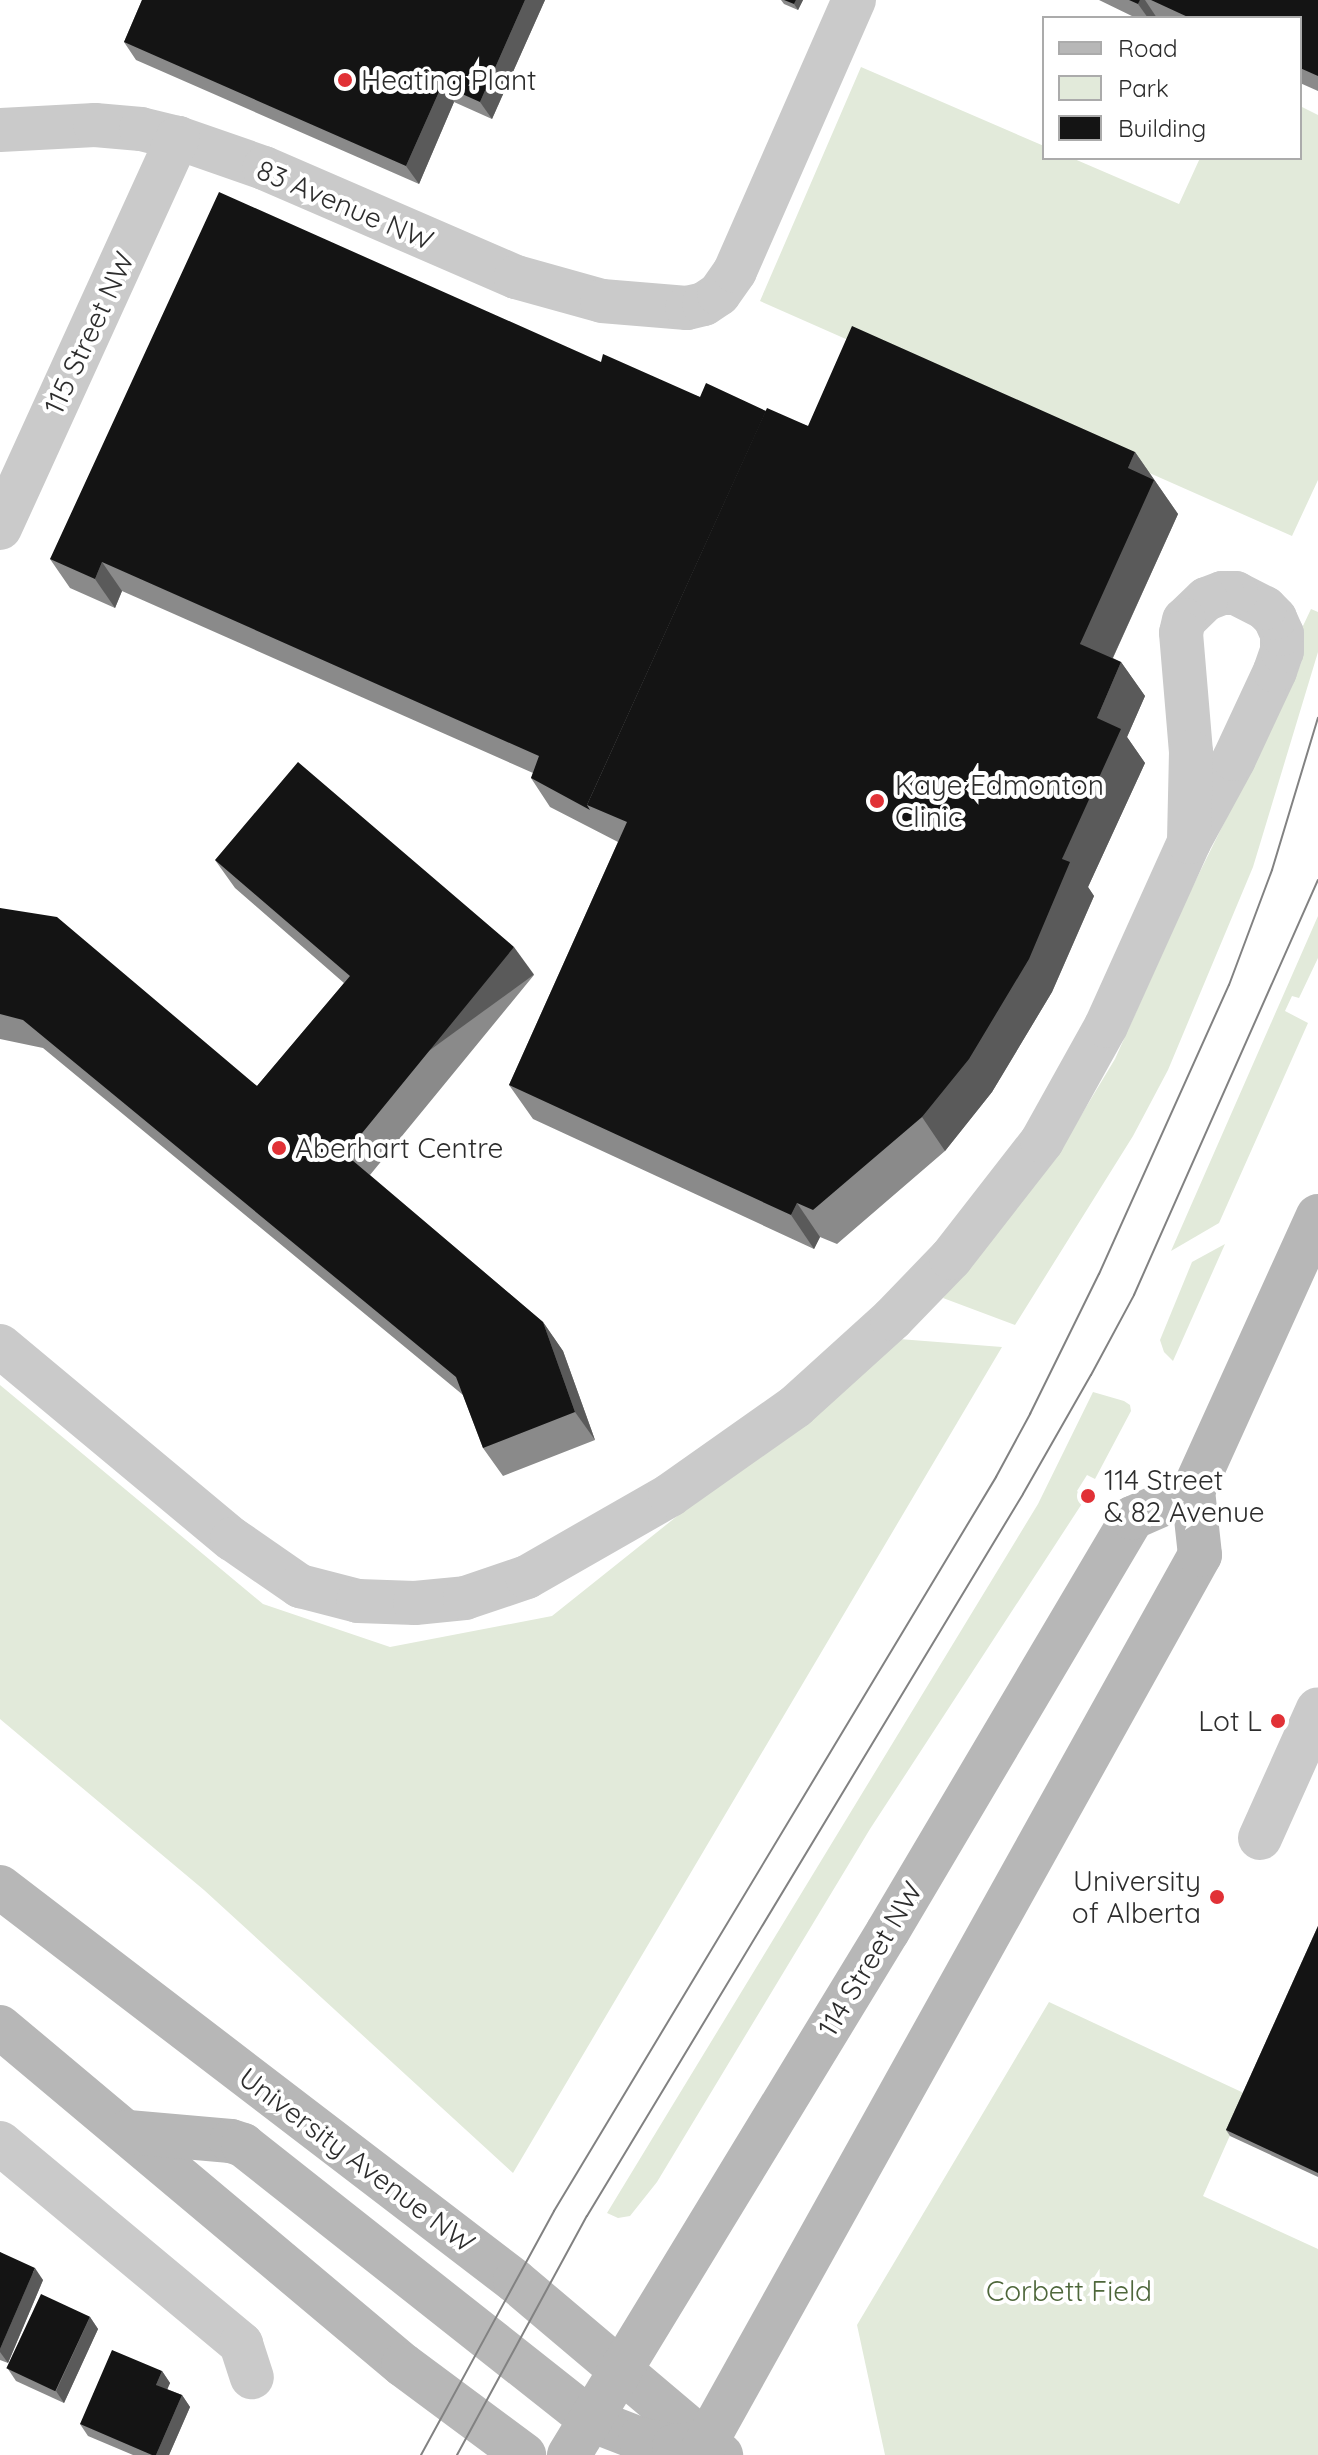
<!DOCTYPE html>
<style>
body{margin:0}
#map{position:relative;width:1318px;height:2455px;overflow:hidden;background:#fff;font-family:Quicksand,sans-serif}
div>[style]{position:absolute}
.green>*{inset:0;background:#e2eada}
.minor>*{height:44px;margin:-22px;padding:0 22px;transform-origin:22px;border-radius:22px;background:#cacaca}
.secondary>*{height:44px;margin:-22px;padding:0 22px;transform-origin:22px;border-radius:22px;background:#b7b7b7}
.tram>*{height:2px;margin:-1px;padding:0 1px;transform-origin:1px;border-radius:1px;background:#828282}
.wall>*{inset:0;background:#8a8a8a}
.shaded-wall>*{inset:0;background:#5a5a5a;transform-origin:0 0}
.building>*{inset:0;background:#141414;transform-origin:0 0}
.dots>*{width:22px;height:22px;translate:-50% -50%;box-sizing:border-box;border:4px solid #fff;border-radius:50%}
span{translate:-50% -50%;white-space:nowrap;text-align:center;line-height:1.15;-webkit-text-stroke:8px #fff;paint-order:stroke}
.poi-label{font-size:28px;color:#2d2d2d}
.left{translate:0 -50%;text-align:left}
.right{translate:-100% -50%;text-align:right}
.street-label{font-size:28px;color:#2d2d2d}
.park-label{font-size:28px;color:#4e673b}
.legend{position:absolute;left:1042px;top:16px;width:260px;height:144px;box-sizing:border-box;background:#fff;border:2px solid #ababab;margin:0;padding:10px 14px;list-style:none;font-size:24px;color:#2d2d2d}
.legend li{display:flex;align-items:center;gap:16px;height:40px}
.legend b{width:40px;border:2px solid #ababab}
</style>
<div id="map">
<div class="green">
<i style="clip-path:polygon(861px 67px,1044px 146px,1044px 158px,1072px 158px,1179px 204px,1200px 158px,1300px 158px,1300px 106px,1318px 115px,1318px 480px,1292px 536px,760px 301px)"></i>
<i style="clip-path:polygon(1311px 609px,1318px 612px,1318px 652px,1253px 867px,1168px 1070px,1133px 1136px,1015px 1325px,943px 1298px,1074px 1127px,1115px 1059px,1187px 898px,1294px 681px,1302px 660px,1302px 628px)"></i>
<i style="clip-path:polygon(1318px 916px,1318px 958px,1299px 998px,1292px 996px,1285px 1011px,1308px 1023px,1219px 1223px,1171px 1251px)"></i>
<i style="clip-path:polygon(1225px 1244px,1173px 1361px,1164px 1352px,1160px 1340px,1192px 1262px)"></i>
<i style="clip-path:polygon(899px 1339px,1002px 1347px,513px 2173px,204px 1890px,0 1719px,0 1385px,263px 1604px,390px 1647px,552px 1616px)"></i>
<i style="clip-path:polygon(1093px 1392px,1124px 1401px,1130px 1405px,1131px 1411px,1095px 1479px,1087px 1475px,1077px 1491px,1085px 1499px,870px 1829px,657px 2182px,630px 2216px,618px 2218px,607px 2213px,1038px 1504px)"></i>
<i style="clip-path:polygon(1049px 2002px,1248px 2095px,1203px 2196px,1318px 2249px,1318px 2455px,885px 2455px,857px 2325px)"></i>
</div>
<div class="minor">
<i style="left:0;top:130px;width:95px;rotate:-3deg"></i>
<i style="left:95px;top:125px;width:46px;rotate:5deg"></i>
<i style="left:141px;top:129px;width:38px;rotate:14deg"></i>
<i style="left:178px;top:138px;width:91px;rotate:19.2deg"></i>
<i style="left:264px;top:168px;width:275px;rotate:23.4deg"></i>
<i style="left:516px;top:277px;width:89px;rotate:15.6deg"></i>
<i style="left:602px;top:301px;width:85px;rotate:4.7deg"></i>
<i style="left:687px;top:308px;width:17px;rotate:-13deg"></i>
<i style="left:704px;top:304px;width:18px;rotate:-34deg"></i>
<i style="left:719px;top:294px;width:28px;rotate:-55deg"></i>
<i style="left:735px;top:271px;width:296px;rotate:-66.3deg"></i>
<i style="left:0;top:528px;width:429px;rotate:-65.5deg"></i>
<i style="left:0;top:1346px;width:302px;rotate:39.8deg"></i>
<i style="left:232px;top:1539px;width:83px;rotate:34.7deg"></i>
<i style="left:300px;top:1586px;width:60px;rotate:14.5deg"></i>
<i style="left:358px;top:1601px;width:57px;rotate:2deg"></i>
<i style="left:415px;top:1603px;width:50px;rotate:-5.7deg"></i>
<i style="left:465px;top:1598px;width:65px;rotate:-18.7deg"></i>
<i style="left:527px;top:1577px;width:165px;rotate:-29.8deg"></i>
<i style="left:670px;top:1495px;width:154px;rotate:-35.2deg"></i>
<i style="left:796px;top:1406px;width:130px;rotate:-42.2deg"></i>
<i style="left:892px;top:1319px;width:85px;rotate:-46deg"></i>
<i style="left:951px;top:1258px;width:148px;rotate:-52.1deg"></i>
<i style="left:1042px;top:1141px;width:132px;rotate:-60.9deg"></i>
<i style="left:1106px;top:1026px;width:202px;rotate:-65.7deg"></i>
<i style="left:1189px;top:842px;width:94px;rotate:-61.5deg"></i>
<i style="left:1234px;top:759px;width:97px;rotate:-65deg"></i>
<i style="left:1275px;top:671px;width:21px;rotate:-71deg"></i>
<i style="left:1282px;top:651px;width:17px;rotate:-90deg"></i>
<i style="left:1282px;top:634px;width:17px;rotate:-114deg"></i>
<i style="left:1275px;top:618px;width:14px;rotate:-135deg"></i>
<i style="left:1265px;top:608px;width:33px;rotate:-153deg"></i>
<i style="left:1236px;top:593px;width:14px;rotate:180deg"></i>
<i style="left:1222px;top:593px;width:17px;rotate:159deg"></i>
<i style="left:1206px;top:599px;width:30px;rotate:136deg"></i>
<i style="left:1184px;top:620px;width:13px;rotate:103deg"></i>
<i style="left:1181px;top:633px;width:119px;rotate:85.2deg"></i>
<i style="left:1191px;top:752px;width:90px;rotate:91.3deg"></i>
<i style="left:1260px;top:1838px;width:141px;rotate:-65.8deg"></i>
<i style="left:0;top:2143px;width:314px;rotate:39.8deg"></i>
<i style="left:241px;top:2344px;width:35px;rotate:72deg"></i>
</div>
<div class="secondary">
<i style="left:0;top:1887px;width:648px;rotate:37.42deg"></i>
<i style="left:515px;top:2281px;width:270px;rotate:40.2deg"></i>
<i style="left:0;top:2027px;width:526px;rotate:39.99deg"></i>
<i style="left:403px;top:2365px;width:151px;rotate:36.6deg"></i>
<i style="left:128px;top:2132px;width:103px;rotate:5deg"></i>
<i style="left:231px;top:2141px;width:13px;rotate:18deg"></i>
<i style="left:243px;top:2145px;width:444px;rotate:38.3deg"></i>
<i style="left:591px;top:2420px;width:53px;rotate:21.2deg"></i>
<i style="left:640px;top:2439px;width:35px;rotate:12deg"></i>
<i style="left:674px;top:2446px;width:32px;rotate:-5deg"></i>
<i style="left:569px;top:2455px;width:613px;rotate:-58.67deg"></i>
<i style="left:888px;top:1931px;width:480px;rotate:-59.4deg"></i>
<i style="left:1132px;top:1518px;width:67px;rotate:-23.9deg"></i>
<i style="left:699px;top:2455px;width:1030px;rotate:-60.9deg"></i>
<i style="left:1200px;top:1555px;width:64px;rotate:-96.2deg"></i>
<i style="left:1193px;top:1491px;width:302px;rotate:-65.6deg"></i>
</div>
<div class="tram">
<i style="left:421px;top:2455px;width:278px;rotate:-61.4deg"></i>
<i style="left:554px;top:2211px;width:857px;rotate:-58.94deg"></i>
<i style="left:996px;top:1477px;width:72px;rotate:-61.6deg"></i>
<i style="left:1030px;top:1414px;width:156px;rotate:-63.8deg"></i>
<i style="left:1099px;top:1274px;width:317px;rotate:-65.8deg"></i>
<i style="left:1229px;top:985px;width:123px;rotate:-69.5deg"></i>
<i style="left:1272px;top:870px;width:159px;rotate:-73.2deg"></i>
<i style="left:457px;top:2455px;width:272px;rotate:-61.5deg"></i>
<i style="left:587px;top:2216px;width:843px;rotate:-58.87deg"></i>
<i style="left:1023px;top:1494px;width:137px;rotate:-60.3deg"></i>
<i style="left:1091px;top:1375px;width:91px;rotate:-61.7deg"></i>
<i style="left:1134px;top:1295px;width:454px;rotate:-66.1deg"></i>
</div>
<div class="wall">
<i style="clip-path:polygon(142px 0,545px 0,492px 119px,454px 102px,419px 184px,136px 60px,124px 42px)"></i>
<i style="clip-path:polygon(781px 0,803px 0,798px 10px,784px 4px)"></i>
<i style="clip-path:polygon(1099px 0,1318px 0,1318px 91px,1300px 83px,1300px 18px,1136px 18px)"></i>
<i style="clip-path:polygon(601px 362px,700px 397px,766px 411px,808px 426px,1135px 452px,1178px 514px,1113px 658px,1121px 662px,1145px 696px,1127px 737px,1145px 763px,1088px 887px,1094px 896px,1052px 992px,992px 1092px,945px 1151px,837px 1244px,820px 1237px,814px 1249px,533px 1119px,509px 1085px,618px 842px,550px 807px,531px 778px,533px 773px,122px 591px,115px 608px,70px 588px,50px 559px)"></i>
<i style="clip-path:polygon(215px 860px,534px 975px,370px 1175px,543px 1322px,563px 1351px,595px 1440px,503px 1476px,483px 1448px,463px 1395px,43px 1048px,0 1039px,0 908px,257px 1086px,344px 983px,235px 888px)"></i>
<i style="clip-path:polygon(1318px 1926px,1318px 2177px,1230px 2136px,1226px 2130px)"></i>
<i style="clip-path:polygon(0 2252px,43px 2280px,8px 2363px,0 2360px)"></i>
<i style="clip-path:polygon(90px 2317px,98px 2329px,64px 2403px,16px 2381px,8px 2369px)"></i>
<i style="clip-path:polygon(162px 2371px,170px 2383px,167px 2389px,182px 2395px,190px 2407px,169px 2455px,133px 2455px,88px 2436px,80px 2424px)"></i>
</div>
<div class="shaded-wall">
<i style="clip-path:polygon(525px 0,545px 0,492px 119px,480px 102px)"></i>
<i style="clip-path:polygon(796px 0,803px 0,798px 10px,794px 4px)"></i>
<i style="clip-path:polygon(1140px 0,1145px 0,1157px 18px,1148px 18px,1138px 4px)"></i>
<i style="clip-path:polygon(442px 85px,454px 102px,419px 184px,406px 166px)"></i>
<i style="clip-path:polygon(1135px 452px,1178px 514px,1104px 677px,1080px 644px,1128px 468px)"></i>
<i style="clip-path:polygon(102px 562px,122px 591px,115px 608px,95px 579px)"></i>
<i style="clip-path:polygon(1121px 662px,1145px 696px,1127px 737px,1145px 763px,1088px 887px,1094px 896px,1052px 992px,992px 1092px,945px 1151px,922px 1117px,1062px 859px,1097px 718px)"></i>
<i style="left:514px;top:947px;width:34px;height:267px;rotate:54deg"></i>
<i style="clip-path:polygon(797px 1203px,820px 1237px,814px 1249px,791px 1215px)"></i>
<i style="clip-path:polygon(543px 1322px,563px 1351px,595px 1440px,575px 1412px)"></i>
<i style="clip-path:polygon(35px 2268px,43px 2280px,8px 2363px,0 2352px,0 2349px)"></i>
<i style="clip-path:polygon(90px 2317px,98px 2329px,64px 2403px,56px 2391px)"></i>
<i style="clip-path:polygon(162px 2371px,170px 2383px,164px 2397px,156px 2385px)"></i>
<i style="clip-path:polygon(182px 2395px,190px 2407px,169px 2455px,156px 2455px)"></i>
</div>
<div class="building">
<i style="clip-path:polygon(142px 0,525px 0,480px 102px,442px 85px,406px 166px,124px 42px)"></i>
<i style="clip-path:polygon(784px 0,796px 0,794px 4px)"></i>
<i style="clip-path:polygon(1129px 0,1140px 0,1138px 4px)"></i>
<i style="clip-path:polygon(1151px 0,1318px 0,1318px 76px,1300px 68px,1300px 18px,1190px 18px)"></i>
<i style="clip-path:polygon(219px 192px,601px 362px,603px 354px,700px 397px,706px 383px,766px 411px,587px 805px,590px 810px,531px 778px,539px 756px,102px 562px,95px 579px,50px 559px)"></i>
<i style="clip-path:polygon(852px 326px,1135px 452px,1128px 468px,1154px 480px,1080px 644px,1121px 662px,1097px 718px,1121px 729px,1062px 859px,1070px 862px,1029px 959px,969px 1059px,922px 1117px,813px 1210px,797px 1203px,791px 1215px,509px 1085px,627px 822px,587px 805px,767px 408px,808px 426px)"></i>
<i style="clip-path:polygon(298px 762px,514px 947px,345px 1154px,543px 1322px,575px 1412px,483px 1448px,456px 1377px,23px 1020px,0 1014px,0 908px,57px 917px,257px 1086px,350px 976px,215px 860px)"></i>
<i style="clip-path:polygon(1318px 1926px,1318px 2173px,1226px 2130px)"></i>
<i style="clip-path:polygon(0 2252px,35px 2268px,0 2349px)"></i>
<i style="left:41px;top:2294px;width:54px;height:82px;rotate:25deg"></i>
<i style="clip-path:polygon(112px 2350px,162px 2371px,156px 2385px,182px 2395px,156px 2455px,152px 2455px,80px 2424px)"></i>
</div>
<div class="dots">
<i style="left:345px;top:80px;background:#e13136"></i>
<i style="left:877px;top:801px;background:#e13136"></i>
<i style="left:279px;top:1148px;background:#e13136"></i>
<i style="left:1088px;top:1496px;background:#e13136"></i>
<i style="left:1278px;top:1721px;background:#e13136"></i>
<i style="left:1217px;top:1897px;background:#e13136"></i>
</div>
<div class="poi-label">
<span class="left" style="left:361px;top:80px">Heating Plant</span>
<span class="left" style="left:895px;top:801px">Kaye Edmonton<br>Clinic</span>
<span class="left" style="left:295px;top:1148px">Aberhart Centre</span>
<span class="left" style="left:1104px;top:1496px">114 Street<br>&amp; 82 Avenue</span>
<span class="right" style="left:1262px;top:1721px">Lot L</span>
<span class="right" style="left:1201px;top:1897px">University<br>of Alberta</span>
</div>
<div class="street-label">
<span style="left:345px;top:205px;rotate:23deg">83 Avenue NW</span>
<span style="left:89px;top:333px;rotate:-65deg">115 Street NW</span>
<span style="left:870px;top:1959px;rotate:-59deg">114 Street NW</span>
<span style="left:357px;top:2160px;rotate:37deg">University Avenue NW</span>
</div>
<div class="park-label">
<span style="left:1069px;top:2291px">Corbett Field</span>
</div>
<ul class="legend">
<li><b style="height:10px;background:#b7b7b7"></b>Road</li>
<li><b style="height:22px;background:#e2eada"></b>Park</li>
<li><b style="height:22px;background:#141414"></b>Building</li>
</ul>
</div>
